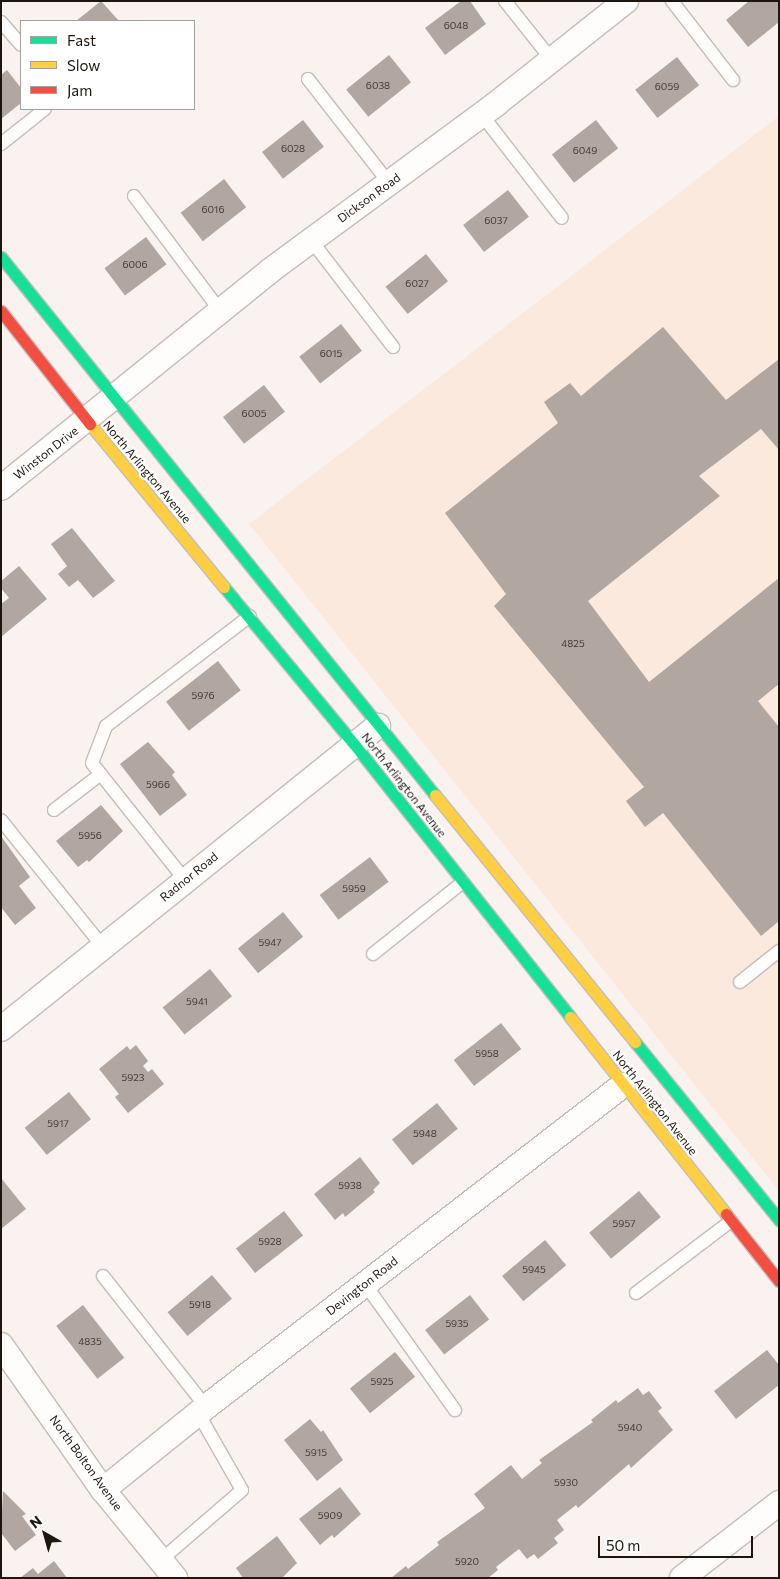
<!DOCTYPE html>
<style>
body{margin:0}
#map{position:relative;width:780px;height:1579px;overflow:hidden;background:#f9f2ee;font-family:Commissioner,sans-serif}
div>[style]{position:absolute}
.built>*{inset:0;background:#fce9de}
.building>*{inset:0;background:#b2a7a0;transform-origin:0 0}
.roads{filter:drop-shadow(1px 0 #c5bdb9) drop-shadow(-1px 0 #c5bdb9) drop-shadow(0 1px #c5bdb9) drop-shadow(0 -1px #c5bdb9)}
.lane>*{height:12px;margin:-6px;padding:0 6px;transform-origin:6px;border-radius:6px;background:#fefdfc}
.street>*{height:24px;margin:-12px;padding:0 12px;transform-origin:12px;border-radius:12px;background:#fefdfc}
.fast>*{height:11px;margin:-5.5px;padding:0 5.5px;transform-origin:5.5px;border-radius:5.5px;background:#16e098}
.slow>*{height:11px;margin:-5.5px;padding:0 5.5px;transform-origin:5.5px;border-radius:5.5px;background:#ffcf43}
.jam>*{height:11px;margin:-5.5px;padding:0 5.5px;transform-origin:5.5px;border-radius:5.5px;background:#f24e42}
span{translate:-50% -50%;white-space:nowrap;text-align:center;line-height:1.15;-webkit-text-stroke:4.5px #fff;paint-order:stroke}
.number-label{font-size:10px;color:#443a33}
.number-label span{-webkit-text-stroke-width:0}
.street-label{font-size:12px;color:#1f150f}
.frame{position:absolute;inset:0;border:2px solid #1f150f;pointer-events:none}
.legend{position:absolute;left:20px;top:20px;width:175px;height:90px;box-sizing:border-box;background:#fff;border:1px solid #a5a19f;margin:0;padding:6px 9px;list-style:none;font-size:15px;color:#1f150f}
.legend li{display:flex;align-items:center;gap:10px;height:25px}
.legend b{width:25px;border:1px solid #a5a19f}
.north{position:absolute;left:20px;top:1509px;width:50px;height:50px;-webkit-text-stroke:4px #fff;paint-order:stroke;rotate:322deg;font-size:14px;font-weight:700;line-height:20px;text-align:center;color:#1f150f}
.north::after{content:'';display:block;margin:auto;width:18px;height:22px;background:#1f150f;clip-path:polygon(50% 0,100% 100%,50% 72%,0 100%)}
.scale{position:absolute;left:598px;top:1536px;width:155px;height:22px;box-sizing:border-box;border:2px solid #1f150f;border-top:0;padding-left:6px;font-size:15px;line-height:18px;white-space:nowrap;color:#1f150f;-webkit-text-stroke:4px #fff;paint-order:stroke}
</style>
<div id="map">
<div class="built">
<i style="clip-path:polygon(779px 116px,779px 1191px,249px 524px)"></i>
</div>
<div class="building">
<i style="clip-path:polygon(101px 1px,119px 21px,76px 21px)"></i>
<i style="clip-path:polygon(461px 1px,470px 1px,486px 24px,445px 55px,425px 28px)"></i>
<i style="clip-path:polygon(749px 1px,778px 1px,779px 22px,748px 47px,726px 20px)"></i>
<i style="left:389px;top:55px;width:35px;height:55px;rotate:51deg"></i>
<i style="left:677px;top:57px;width:36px;height:53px;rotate:52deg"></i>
<i style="clip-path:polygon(7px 70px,21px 88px,21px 103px,1px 119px,1px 75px)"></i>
<i style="left:303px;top:120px;width:34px;height:52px;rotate:52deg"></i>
<i style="left:596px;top:120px;width:36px;height:56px;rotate:52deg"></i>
<i style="left:224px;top:179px;width:36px;height:55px;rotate:52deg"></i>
<i style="left:508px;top:190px;width:34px;height:57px;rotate:52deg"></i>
<i style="left:146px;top:237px;width:34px;height:52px;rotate:53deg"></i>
<i style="left:426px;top:254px;width:35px;height:52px;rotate:51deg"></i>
<i style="left:341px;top:324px;width:34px;height:53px;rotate:52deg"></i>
<i style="clip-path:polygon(663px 327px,726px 400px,779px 359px,779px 450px,761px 429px,699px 476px,720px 496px,588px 601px,649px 682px,779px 578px,779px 684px,758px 701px,779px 727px,779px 921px,761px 936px,663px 813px,645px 827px,626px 801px,644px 787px,494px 606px,506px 594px,445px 513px,558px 423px,544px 402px,570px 383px,581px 396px)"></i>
<i style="left:264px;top:385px;width:34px;height:52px;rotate:52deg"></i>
<i style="clip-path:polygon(72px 528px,115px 581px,93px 598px,78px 580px,69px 587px,58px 574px,67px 566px,51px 544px)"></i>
<i style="clip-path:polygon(19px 566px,47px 599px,1px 637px,1px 604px,9px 598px,1px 588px,1px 581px)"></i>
<i style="left:218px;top:661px;width:37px;height:66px;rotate:52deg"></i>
<i style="clip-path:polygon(148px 742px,175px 772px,172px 775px,187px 795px,160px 816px,120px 764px)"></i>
<i style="clip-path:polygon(101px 805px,123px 831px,89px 862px,87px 860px,78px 867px,56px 841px)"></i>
<i style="clip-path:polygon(1px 836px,30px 877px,19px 886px,36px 908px,15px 925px,1px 907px)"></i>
<i style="left:370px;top:857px;width:31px;height:63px;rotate:53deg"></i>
<i style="left:283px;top:912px;width:32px;height:58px;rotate:51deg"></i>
<i style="left:210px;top:969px;width:35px;height:61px;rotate:51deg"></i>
<i style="left:501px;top:1023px;width:33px;height:60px;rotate:52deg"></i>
<i style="clip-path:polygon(136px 1045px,148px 1061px,143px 1066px,148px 1072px,152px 1069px,164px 1084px,128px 1113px,115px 1097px,119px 1094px,99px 1069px,127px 1046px,130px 1050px)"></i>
<i style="left:69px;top:1092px;width:35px;height:57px;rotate:51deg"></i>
<i style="left:437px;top:1103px;width:33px;height:58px;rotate:51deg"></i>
<i style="clip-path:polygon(360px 1157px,380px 1183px,373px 1190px,375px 1192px,345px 1217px,343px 1213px,335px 1220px,314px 1194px)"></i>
<i style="clip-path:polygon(1px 1178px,26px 1209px,1px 1229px)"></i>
<i style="left:639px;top:1191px;width:34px;height:65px;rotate:50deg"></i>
<i style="left:284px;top:1211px;width:31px;height:61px;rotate:52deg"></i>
<i style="left:545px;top:1240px;width:33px;height:56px;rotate:50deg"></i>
<i style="left:212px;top:1275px;width:31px;height:58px;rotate:50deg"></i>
<i style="left:470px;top:1295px;width:31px;height:57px;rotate:52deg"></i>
<i style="left:83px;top:1305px;width:67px;height:34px;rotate:52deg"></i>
<i style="clip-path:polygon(767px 1350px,779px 1365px,779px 1385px,736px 1419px,714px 1391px)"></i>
<i style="left:395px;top:1352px;width:32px;height:58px;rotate:51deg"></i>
<i style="clip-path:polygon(638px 1388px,643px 1395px,649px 1391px,662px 1408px,658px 1411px,673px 1430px,631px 1468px,629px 1464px,578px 1508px,576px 1505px,557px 1520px,564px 1530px,554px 1538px,558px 1543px,538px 1559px,534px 1554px,527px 1559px,519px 1549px,496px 1567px,498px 1570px,488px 1578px,391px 1578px,406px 1566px,408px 1569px,439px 1545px,437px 1542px,485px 1508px,474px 1494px,511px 1465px,522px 1479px,542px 1463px,539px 1460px,593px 1422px,591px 1420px,616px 1400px,618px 1403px)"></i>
<i style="clip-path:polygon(310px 1419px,321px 1432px,323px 1430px,343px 1460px,317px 1481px,284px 1440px)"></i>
<i style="clip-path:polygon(340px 1487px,361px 1514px,334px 1538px,332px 1535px,320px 1545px,299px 1519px)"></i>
<i style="clip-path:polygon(3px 1491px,26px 1514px,22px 1516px,36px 1535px,15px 1551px,1px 1533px)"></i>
<i style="clip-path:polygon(277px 1536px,297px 1563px,282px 1578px,243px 1578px,236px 1568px)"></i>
<i style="clip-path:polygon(54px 1561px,67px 1578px,20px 1578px,33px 1568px,38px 1574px)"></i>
</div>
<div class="roads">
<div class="lane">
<i style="left:505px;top:1px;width:75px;rotate:51.5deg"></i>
<i style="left:672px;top:1px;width:100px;rotate:52.3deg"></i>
<i style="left:1px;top:22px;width:30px;rotate:49deg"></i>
<i style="left:308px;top:79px;width:132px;rotate:52.1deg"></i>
<i style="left:482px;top:115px;width:130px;rotate:52.2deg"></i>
<i style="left:1px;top:144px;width:56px;rotate:-38.5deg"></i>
<i style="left:134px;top:196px;width:145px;rotate:53.1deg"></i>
<i style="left:311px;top:240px;width:135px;rotate:52.5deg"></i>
<i style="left:54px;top:810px;width:59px;rotate:-37.5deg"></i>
<i style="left:1px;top:820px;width:163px;rotate:51.2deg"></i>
<i style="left:185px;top:880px;width:149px;rotate:-128.5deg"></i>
<i style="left:92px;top:763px;width:40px;rotate:-69deg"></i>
<i style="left:106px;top:726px;width:181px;rotate:-37.4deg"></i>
<i style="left:373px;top:954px;width:115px;rotate:-38.7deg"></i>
<i style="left:740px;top:982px;width:50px;rotate:-38.5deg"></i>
<i style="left:103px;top:1276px;width:167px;rotate:51.8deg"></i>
<i style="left:365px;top:1284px;width:155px;rotate:54.5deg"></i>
<i style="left:636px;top:1293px;width:119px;rotate:-37.2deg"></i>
<i style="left:161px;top:1560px;width:107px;rotate:-40.8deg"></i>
<i style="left:242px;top:1490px;width:89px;rotate:-119.7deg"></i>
</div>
<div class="street">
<i style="left:1px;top:488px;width:347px;rotate:-38.9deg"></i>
<i style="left:271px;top:270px;width:280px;rotate:-36.4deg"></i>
<i style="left:496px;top:104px;width:166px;rotate:-38.4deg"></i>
<i style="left:1px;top:1029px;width:484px;rotate:-38.8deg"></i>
<i style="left:1px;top:1345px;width:177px;rotate:54.9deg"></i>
<i style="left:103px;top:1490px;width:114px;rotate:50.7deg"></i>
<i style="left:103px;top:1490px;width:132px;rotate:-38.9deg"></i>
<i style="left:206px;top:1407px;width:527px;rotate:-37.67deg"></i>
<i style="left:682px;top:1578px;width:123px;rotate:-37.7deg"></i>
</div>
<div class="fast">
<i style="left:1px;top:257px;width:691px;rotate:51.11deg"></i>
<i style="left:224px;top:587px;width:204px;rotate:50.4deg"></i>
<i style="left:354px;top:744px;width:348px;rotate:51.6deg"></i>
<i style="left:635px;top:1042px;width:229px;rotate:51deg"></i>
</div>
<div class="slow">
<i style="left:90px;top:424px;width:211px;rotate:50.6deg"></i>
<i style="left:435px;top:795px;width:318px;rotate:51deg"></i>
<i style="left:570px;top:1017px;width:251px;rotate:51.6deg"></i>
</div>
<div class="jam">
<i style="left:1px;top:311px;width:144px;rotate:51.8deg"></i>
<i style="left:726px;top:1214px;width:85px;rotate:51.7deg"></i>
</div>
</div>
<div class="number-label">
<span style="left:456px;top:26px">6048</span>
<span style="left:378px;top:86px">6038</span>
<span style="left:667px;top:87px">6059</span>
<span style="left:293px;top:149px">6028</span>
<span style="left:585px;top:151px">6049</span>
<span style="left:213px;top:210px">6016</span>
<span style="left:496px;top:221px">6037</span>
<span style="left:135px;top:265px">6006</span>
<span style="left:417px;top:284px">6027</span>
<span style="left:331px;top:354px">6015</span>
<span style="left:254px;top:414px">6005</span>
<span style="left:573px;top:644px">4825</span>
<span style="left:203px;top:696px">5976</span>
<span style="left:158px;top:785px">5966</span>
<span style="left:90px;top:836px">5956</span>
<span style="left:354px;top:889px">5959</span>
<span style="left:270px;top:943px">5947</span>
<span style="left:197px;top:1002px">5941</span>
<span style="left:487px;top:1054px">5958</span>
<span style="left:133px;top:1078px">5923</span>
<span style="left:58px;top:1124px">5917</span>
<span style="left:425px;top:1134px">5948</span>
<span style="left:350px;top:1186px">5938</span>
<span style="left:624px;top:1224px">5957</span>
<span style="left:270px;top:1242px">5928</span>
<span style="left:534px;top:1270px">5945</span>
<span style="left:200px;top:1305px">5918</span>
<span style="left:457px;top:1324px">5935</span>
<span style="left:90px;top:1342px">4835</span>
<span style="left:382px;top:1382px">5925</span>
<span style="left:630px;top:1428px">5940</span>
<span style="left:316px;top:1453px">5915</span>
<span style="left:566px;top:1483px">5930</span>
<span style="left:330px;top:1516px">5909</span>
<span style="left:467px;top:1562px">5920</span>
</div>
<div class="street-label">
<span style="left:369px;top:198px;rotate:-36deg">Dickson Road</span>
<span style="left:46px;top:453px;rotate:-38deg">Winston Drive</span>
<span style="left:147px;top:472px;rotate:50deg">North Arlington Avenue</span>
<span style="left:404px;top:785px;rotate:52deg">North Arlington Avenue</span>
<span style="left:189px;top:877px;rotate:-39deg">Radnor Road</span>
<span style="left:655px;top:1103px;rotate:52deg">North Arlington Avenue</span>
<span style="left:362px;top:1286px;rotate:-38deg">Devington Road</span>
<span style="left:86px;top:1463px;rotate:54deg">North Bolton Avenue</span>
</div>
<div class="frame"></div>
<ul class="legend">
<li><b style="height:6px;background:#16e098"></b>Fast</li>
<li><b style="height:6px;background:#ffcf43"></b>Slow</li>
<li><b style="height:6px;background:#f24e42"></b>Jam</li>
</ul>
<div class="north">N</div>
<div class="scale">50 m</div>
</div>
